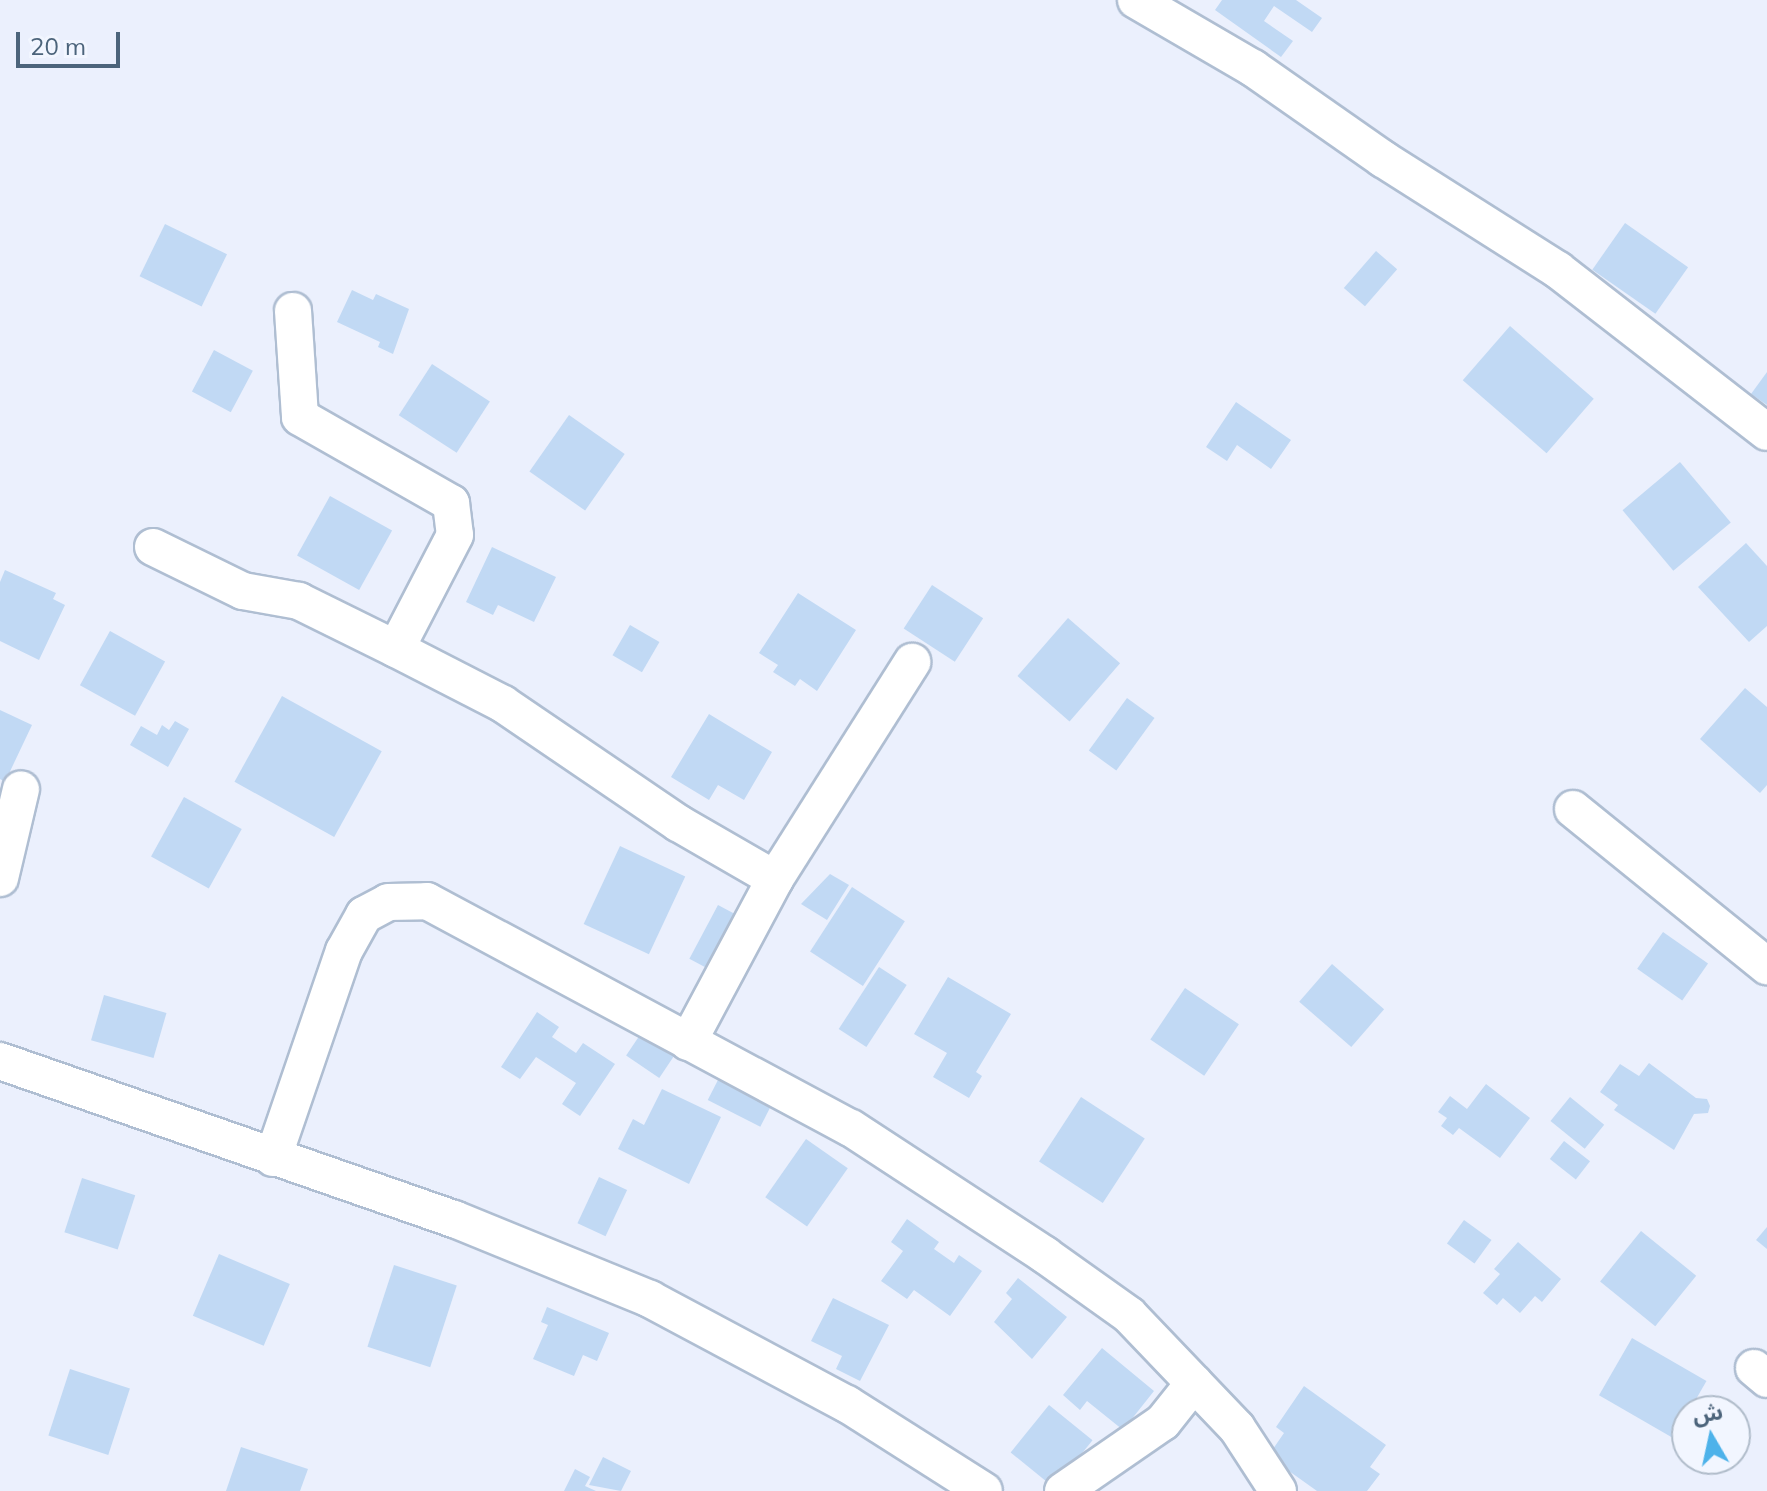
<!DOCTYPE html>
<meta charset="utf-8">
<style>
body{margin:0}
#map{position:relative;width:1767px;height:1491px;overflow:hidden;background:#ebf0fd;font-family:Mulish,"Noto Sans Arabic",sans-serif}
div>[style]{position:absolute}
.building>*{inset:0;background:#c1d9f4;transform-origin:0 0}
.roads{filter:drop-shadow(2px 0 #afbed2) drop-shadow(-2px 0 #afbed2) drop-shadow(0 2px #afbed2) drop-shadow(0 -2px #afbed2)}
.minor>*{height:36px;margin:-18px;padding:0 18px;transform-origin:18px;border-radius:18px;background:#fff}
span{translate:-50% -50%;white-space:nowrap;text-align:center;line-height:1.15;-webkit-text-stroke:8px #f2f6ff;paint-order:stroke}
.north{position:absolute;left:1671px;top:1395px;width:80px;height:80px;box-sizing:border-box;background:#f2f6ff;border:2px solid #b0bcca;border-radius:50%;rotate:351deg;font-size:22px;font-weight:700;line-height:32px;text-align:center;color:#4c647b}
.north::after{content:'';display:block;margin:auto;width:28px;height:36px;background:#4db2ea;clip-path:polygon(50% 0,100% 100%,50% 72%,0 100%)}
.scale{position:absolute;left:16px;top:32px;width:104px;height:36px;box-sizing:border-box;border:4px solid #4c647b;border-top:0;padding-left:10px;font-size:24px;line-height:28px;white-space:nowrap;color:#4c647b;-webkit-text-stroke:6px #f2f6ff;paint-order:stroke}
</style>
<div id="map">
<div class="building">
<i style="clip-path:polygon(1222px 0,1296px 0,1322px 18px,1312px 32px,1274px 6px,1264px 21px,1293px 41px,1281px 57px,1215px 10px)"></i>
<i style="left:1625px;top:223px;width:77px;height:57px;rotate:35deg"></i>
<i style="left:165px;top:224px;width:69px;height:58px;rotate:26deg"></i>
<i style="left:1376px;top:251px;width:28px;height:49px;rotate:41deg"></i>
<i style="clip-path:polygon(352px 290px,373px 300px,376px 294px,409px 309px,393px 354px,378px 347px,380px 342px,337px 322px)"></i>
<i style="left:1510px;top:326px;width:111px;height:72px;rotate:41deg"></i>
<i style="left:214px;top:350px;width:44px;height:47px;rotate:28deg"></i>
<i style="left:432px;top:364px;width:69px;height:61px;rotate:33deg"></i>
<i style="clip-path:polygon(1767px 372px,1767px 405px,1751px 394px)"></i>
<i style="clip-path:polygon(1236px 402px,1291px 440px,1271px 469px,1237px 445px,1227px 461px,1206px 447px)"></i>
<i style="left:569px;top:415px;width:68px;height:69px;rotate:35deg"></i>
<i style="left:1680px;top:462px;width:79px;height:75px;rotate:50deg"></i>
<i style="left:330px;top:496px;width:71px;height:68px;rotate:29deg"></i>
<i style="clip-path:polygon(1746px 543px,1767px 566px,1767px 626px,1749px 642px,1698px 587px)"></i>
<i style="clip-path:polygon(492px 547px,556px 577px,534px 622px,498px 605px,493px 615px,466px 602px)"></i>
<i style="clip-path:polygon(5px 570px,56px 593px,53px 599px,65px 605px,39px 660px,0 641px,0 582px)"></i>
<i style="left:932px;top:585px;width:61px;height:52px;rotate:33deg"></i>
<i style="clip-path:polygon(798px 593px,856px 630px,817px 691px,800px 679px,795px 686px,773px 672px,778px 665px,759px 653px)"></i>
<i style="left:1068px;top:618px;width:69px;height:77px;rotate:41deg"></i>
<i style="left:630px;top:625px;width:34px;height:35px;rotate:30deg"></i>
<i style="left:110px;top:631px;width:63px;height:62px;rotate:29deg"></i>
<i style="clip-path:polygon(1745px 688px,1767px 707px,1767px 785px,1760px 793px,1700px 739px)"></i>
<i style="left:282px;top:696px;width:114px;height:98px;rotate:29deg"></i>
<i style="left:1127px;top:698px;width:34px;height:65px;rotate:36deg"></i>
<i style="clip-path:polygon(0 710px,32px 725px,5px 782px,0 779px)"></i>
<i style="clip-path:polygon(709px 714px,772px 752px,744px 800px,718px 785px,709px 800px,671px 777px)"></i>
<i style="clip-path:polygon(175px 721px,189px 729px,168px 767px,130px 745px,141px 726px,157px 735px,162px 725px,169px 730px)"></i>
<i style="left:184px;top:797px;width:66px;height:68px;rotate:29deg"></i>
<i style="left:620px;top:846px;width:72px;height:86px;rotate:25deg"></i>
<i style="clip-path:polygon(830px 874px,849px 885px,827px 920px,801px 904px)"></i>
<i style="left:852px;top:887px;width:63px;height:77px;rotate:33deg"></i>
<i style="left:718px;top:905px;width:26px;height:61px;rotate:28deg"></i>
<i style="left:1663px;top:932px;width:55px;height:45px;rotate:35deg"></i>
<i style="left:1332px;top:964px;width:69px;height:50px;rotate:41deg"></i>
<i style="left:879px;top:967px;width:33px;height:74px;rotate:33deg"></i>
<i style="clip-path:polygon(948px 977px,1011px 1014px,976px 1072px,982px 1076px,969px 1098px,933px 1077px,947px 1053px,914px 1034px)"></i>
<i style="left:1185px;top:988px;width:65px;height:62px;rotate:34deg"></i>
<i style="left:104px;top:995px;width:65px;height:47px;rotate:16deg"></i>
<i style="clip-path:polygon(537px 1012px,559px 1027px,552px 1037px,576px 1053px,583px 1043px,615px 1064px,580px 1116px,562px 1104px,576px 1083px,536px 1057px,520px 1079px,501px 1067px)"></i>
<i style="left:644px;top:1029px;width:40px;height:32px;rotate:34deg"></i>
<i style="clip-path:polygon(1649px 1063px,1696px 1098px,1707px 1099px,1710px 1106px,1708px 1113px,1694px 1114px,1674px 1150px,1614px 1110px,1618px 1105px,1600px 1092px,1620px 1064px,1639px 1076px)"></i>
<i style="left:720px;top:1076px;width:59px;height:27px;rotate:27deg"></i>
<i style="clip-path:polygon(1486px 1084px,1530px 1118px,1500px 1158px,1459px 1128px,1453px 1135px,1441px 1126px,1447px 1118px,1438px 1112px,1450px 1096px,1467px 1109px)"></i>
<i style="clip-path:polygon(662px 1089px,721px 1117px,689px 1184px,618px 1149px,633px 1119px,644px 1125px)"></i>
<i style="left:1081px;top:1097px;width:76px;height:77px;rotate:33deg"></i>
<i style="left:1570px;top:1097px;width:44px;height:31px;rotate:39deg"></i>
<i style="left:806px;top:1139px;width:51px;height:71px;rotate:35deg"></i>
<i style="left:1564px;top:1141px;width:33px;height:23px;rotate:38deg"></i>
<i style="left:599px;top:1177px;width:31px;height:51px;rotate:25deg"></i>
<i style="left:82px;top:1178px;width:56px;height:57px;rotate:18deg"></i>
<i style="clip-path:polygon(907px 1219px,939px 1242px,934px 1249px,954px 1263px,959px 1255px,982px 1271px,950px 1316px,914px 1290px,907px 1299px,881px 1281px,903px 1251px,891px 1242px)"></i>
<i style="left:1464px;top:1220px;width:34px;height:29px;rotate:36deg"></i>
<i style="clip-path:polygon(1767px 1227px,1767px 1249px,1756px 1240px)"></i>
<i style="left:1641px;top:1231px;width:71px;height:65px;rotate:39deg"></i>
<i style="clip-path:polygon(1518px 1242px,1561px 1279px,1542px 1302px,1535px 1296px,1520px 1313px,1503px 1298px,1497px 1305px,1483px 1293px,1500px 1274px,1494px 1269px)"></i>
<i style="left:219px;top:1254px;width:77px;height:67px;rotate:23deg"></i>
<i style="left:394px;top:1265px;width:66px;height:86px;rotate:18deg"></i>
<i style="clip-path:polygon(1018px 1278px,1067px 1317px,1032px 1359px,994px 1322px,1012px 1299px,1006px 1293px)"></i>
<i style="clip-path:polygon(833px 1298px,889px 1325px,860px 1381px,836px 1369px,842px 1356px,811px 1341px)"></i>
<i style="clip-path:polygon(547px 1307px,609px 1333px,597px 1361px,583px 1355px,574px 1376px,533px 1359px,548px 1325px,541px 1322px)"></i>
<i style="left:1632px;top:1338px;width:86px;height:66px;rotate:30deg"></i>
<i style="clip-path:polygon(1102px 1348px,1154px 1391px,1123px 1430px,1087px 1401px,1080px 1410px,1063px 1395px)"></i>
<i style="left:70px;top:1369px;width:63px;height:70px;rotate:18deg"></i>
<i style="clip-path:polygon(1304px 1386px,1386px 1445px,1370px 1467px,1380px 1474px,1367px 1491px,1317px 1491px,1268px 1456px,1284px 1433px,1276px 1427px)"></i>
<i style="left:1049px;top:1405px;width:56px;height:61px;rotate:39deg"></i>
<i style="clip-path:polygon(241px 1447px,308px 1469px,300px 1491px,226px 1491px)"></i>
<i style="clip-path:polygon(603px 1457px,631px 1471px,621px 1491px,589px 1485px)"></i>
<i style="clip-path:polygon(575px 1469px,590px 1477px,585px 1486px,596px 1491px,564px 1491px)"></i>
</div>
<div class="roads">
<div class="minor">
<i style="left:1136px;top:0;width:135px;rotate:30.2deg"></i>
<i style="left:1253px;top:68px;width:159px;rotate:35deg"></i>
<i style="left:1383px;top:159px;width:207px;rotate:32.4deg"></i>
<i style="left:1558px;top:270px;width:264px;rotate:37.8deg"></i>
<i style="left:293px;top:311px;width:106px;rotate:86.2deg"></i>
<i style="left:300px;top:417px;width:174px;rotate:29.7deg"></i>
<i style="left:451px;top:503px;width:32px;rotate:83deg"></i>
<i style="left:455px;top:535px;width:128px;rotate:117.4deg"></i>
<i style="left:396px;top:649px;width:120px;rotate:27.2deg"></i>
<i style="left:503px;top:704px;width:212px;rotate:34.2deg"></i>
<i style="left:678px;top:823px;width:112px;rotate:30deg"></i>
<i style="left:153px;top:547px;width:100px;rotate:26.1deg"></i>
<i style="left:243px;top:591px;width:57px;rotate:10.1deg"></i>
<i style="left:299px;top:601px;width:108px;rotate:26.3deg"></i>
<i style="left:1573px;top:809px;width:250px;rotate:39deg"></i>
<i style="left:0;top:878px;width:91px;rotate:-76.7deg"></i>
<i style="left:688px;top:1042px;width:185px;rotate:-61.9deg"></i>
<i style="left:775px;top:879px;width:257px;rotate:-57.7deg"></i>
<i style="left:0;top:1061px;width:481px;rotate:19.2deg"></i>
<i style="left:454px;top:1219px;width:212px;rotate:22.2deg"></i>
<i style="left:650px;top:1299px;width:223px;rotate:28.1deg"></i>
<i style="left:847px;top:1404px;width:162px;rotate:32.4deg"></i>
<i style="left:273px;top:1158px;width:219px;rotate:-71.1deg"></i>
<i style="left:344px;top:951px;width:41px;rotate:-60.9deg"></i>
<i style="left:364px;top:915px;width:27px;rotate:-28deg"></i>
<i style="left:388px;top:902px;width:39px;rotate:-1deg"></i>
<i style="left:427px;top:901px;width:481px;rotate:28.2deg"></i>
<i style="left:851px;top:1128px;width:232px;rotate:33.2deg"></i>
<i style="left:1045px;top:1255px;width:103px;rotate:35.5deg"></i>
<i style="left:1129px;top:1315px;width:156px;rotate:46.3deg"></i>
<i style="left:1237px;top:1428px;width:75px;rotate:56.9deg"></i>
<i style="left:1754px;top:1368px;width:17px;rotate:40deg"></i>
<i style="left:1063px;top:1491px;width:121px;rotate:-34.6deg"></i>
<i style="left:1163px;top:1422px;width:50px;rotate:-51.5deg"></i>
</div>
</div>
<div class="north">ش</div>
<div class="scale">20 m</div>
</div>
